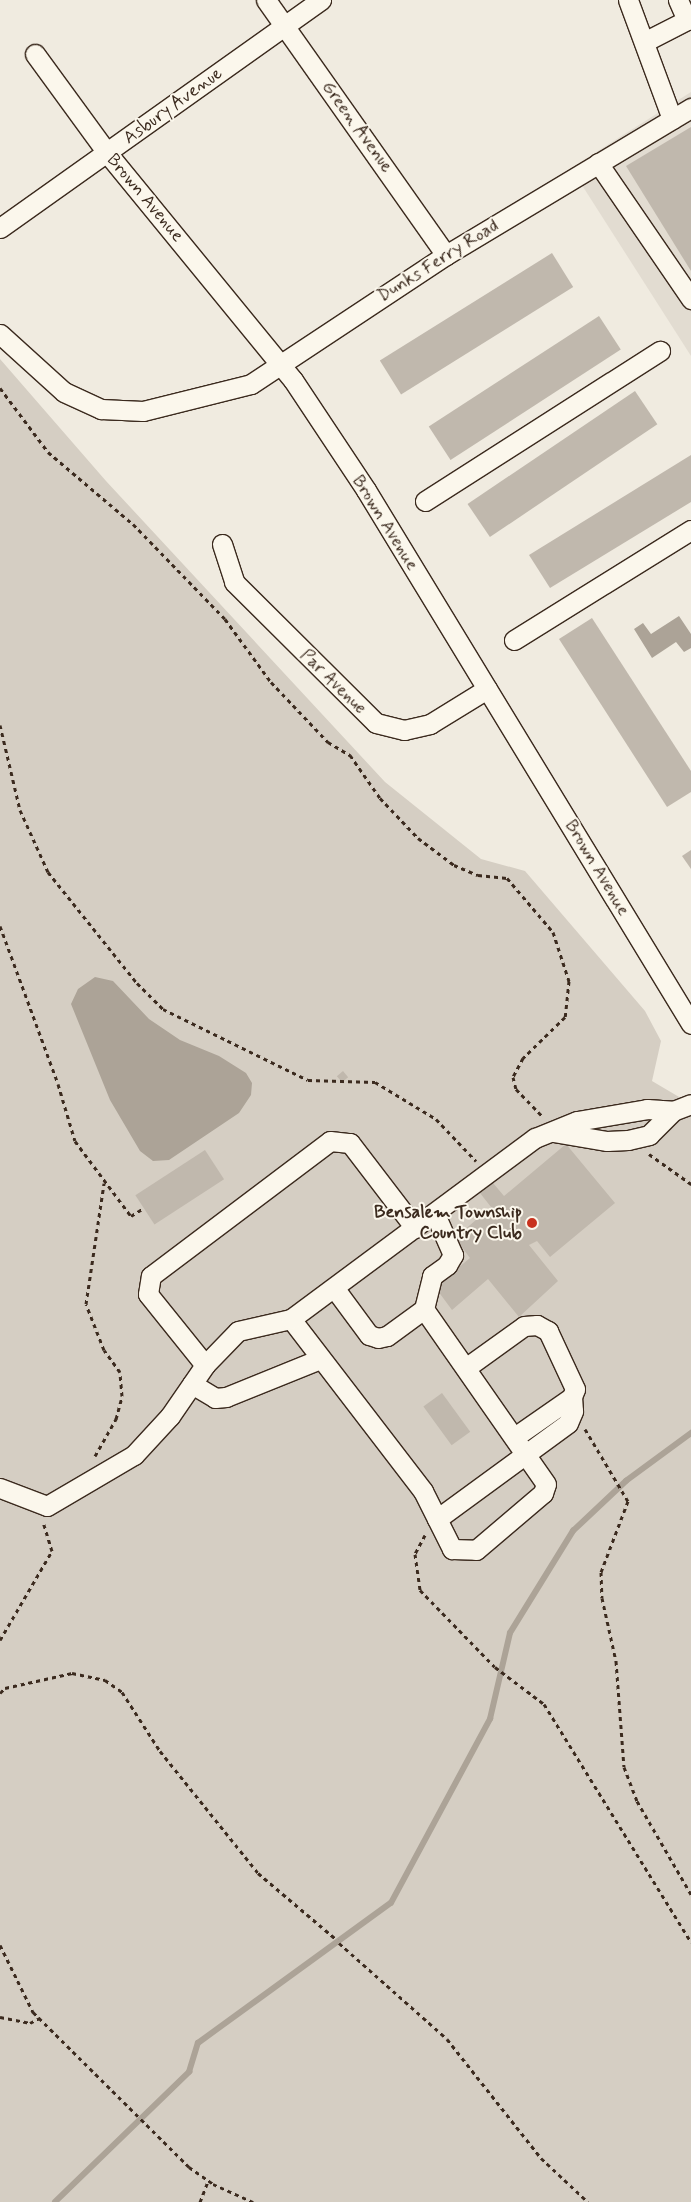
<!DOCTYPE html>
<style>
body{margin:0}
#map{position:relative;width:691px;height:2202px;overflow:hidden;background:#f0ebe0;font-family:Mynerve,sans-serif}
div>[style]{position:absolute}
.built>*{inset:0;background:#e2dcd1}
.green>*{inset:0;background:#d5cec3}
.water>*{inset:0;background:#aca397}
.stream>*{height:5.5px;margin:-2.75px;padding:0 2.75px;transform-origin:2.75px;border-radius:2.75px;background:#aca397}
.building>*{inset:0;background:#c0b8ad;transform-origin:0 0}
.path>*{height:3px;margin-top:-1.5px;transform-origin:0;background:repeating-linear-gradient(90deg,#3b2a1e 0 4px,transparent 0 8px)}
.roads{filter:drop-shadow(1px 0 #3b2a1e) drop-shadow(-1px 0 #3b2a1e) drop-shadow(0 1px #3b2a1e) drop-shadow(0 -1px #3b2a1e)}
.minor>*{height:19px;margin:-9.5px;padding:0 9.5px;transform-origin:9.5px;border-radius:9.5px;background:#fbf7ec}
.dots>*{width:14px;height:14px;translate:-50% -50%;box-sizing:border-box;border:2px solid #fbf7ec;border-radius:50%}
span{translate:-50% -50%;white-space:nowrap;text-align:center;line-height:1.15;-webkit-text-stroke:4px #fbf7ec;paint-order:stroke}
.street-label{font-size:18px;color:#3b2a1e}
.poi-label{font-size:18px;color:#3b2a1e;font-weight:700}
.right{translate:-100% -50%;text-align:right}
</style>
<div id="map">
<div class="built">
<i style="clip-path:polygon(691px 92px,691px 356px,571px 168px)"></i>
</div>
<div class="green">
<i style="clip-path:polygon(0 359px,106px 481px,385px 782px,481px 859px,525px 871px,645px 1011px,661px 1041px,652px 1081px,691px 1104px,691px 2202px,0 2202px)"></i>
</div>
<div class="water">
<i style="clip-path:polygon(679px 616px,691px 634px,691px 648px,684px 652px,676px 642px,652px 658px,634px 629px,643px 623px,651px 634px)"></i>
<i style="clip-path:polygon(95px 977px,113px 981px,149px 1019px,180px 1040px,219px 1056px,246px 1073px,252px 1083px,251px 1095px,239px 1113px,169px 1160px,153px 1161px,140px 1151px,110px 1100px,71px 1004px,78px 989px)"></i>
</div>
<div class="stream">
<i style="left:55px;top:2202px;width:187px;rotate:-44.1deg"></i>
<i style="left:189px;top:2072px;width:30px;rotate:-73deg"></i>
<i style="left:198px;top:2043px;width:238px;rotate:-36deg"></i>
<i style="left:391px;top:1903px;width:209px;rotate:-61.7deg"></i>
<i style="left:490px;top:1719px;width:88px;rotate:-76.9deg"></i>
<i style="left:510px;top:1633px;width:120px;rotate:-58.3deg"></i>
<i style="left:573px;top:1531px;width:73px;rotate:-43.3deg"></i>
<i style="left:626px;top:1481px;width:81px;rotate:-36.4deg"></i>
</div>
<div class="building">
<i style="clip-path:polygon(691px 127px,691px 271px,626px 166px)"></i>
<i style="left:552px;top:253px;width:40px;height:203px;rotate:58deg"></i>
<i style="left:599px;top:316px;width:40px;height:203px;rotate:57deg"></i>
<i style="left:635px;top:391px;width:40px;height:202px;rotate:56deg"></i>
<i style="clip-path:polygon(691px 455px,691px 502px,550px 588px,529px 555px)"></i>
<i style="clip-path:polygon(592px 618px,691px 771px,691px 792px,667px 807px,559px 639px)"></i>
<i style="clip-path:polygon(691px 850px,691px 869px,682px 856px)"></i>
<i style="left:343px;top:1071px;width:8px;height:8px;rotate:50deg"></i>
<i style="clip-path:polygon(566px 1144px,615px 1203px,550px 1257px,537px 1241px,529px 1245px,558px 1281px,519px 1317px,488px 1279px,452px 1310px,435px 1287px,470px 1258px,455px 1238px,491px 1207px,480px 1193px,493px 1183px,504px 1196px)"></i>
<i style="left:205px;top:1150px;width:35px;height:83px;rotate:57deg"></i>
<i style="left:442px;top:1393px;width:48px;height:23px;rotate:54deg"></i>
</div>
<div class="path">
<i style="left:0;top:388px;width:80px;rotate:53.1deg"></i>
<i style="left:48px;top:452px;width:111px;rotate:40.3deg"></i>
<i style="left:133px;top:524px;width:132px;rotate:45.9deg"></i>
<i style="left:225px;top:619px;width:78px;rotate:53.9deg"></i>
<i style="left:271px;top:682px;width:83px;rotate:46.5deg"></i>
<i style="left:328px;top:742px;width:26px;rotate:31deg"></i>
<i style="left:350px;top:755px;width:52px;rotate:55.1deg"></i>
<i style="left:380px;top:798px;width:55px;rotate:46.5deg"></i>
<i style="left:418px;top:838px;width:45px;rotate:36.9deg"></i>
<i style="left:454px;top:865px;width:26px;rotate:23deg"></i>
<i style="left:478px;top:875px;width:29px;rotate:6deg"></i>
<i style="left:507px;top:878px;width:71px;rotate:49.6deg"></i>
<i style="left:553px;top:932px;width:52px;rotate:71.9deg"></i>
<i style="left:569px;top:981px;width:36px;rotate:96deg"></i>
<i style="left:565px;top:1017px;width:59px;rotate:135.7deg"></i>
<i style="left:523px;top:1058px;width:21px;rotate:118deg"></i>
<i style="left:513px;top:1077px;width:12px;rotate:76deg"></i>
<i style="left:516px;top:1089px;width:39px;rotate:46deg"></i>
<i style="left:0;top:725px;width:87px;rotate:76.8deg"></i>
<i style="left:20px;top:810px;width:68px;rotate:65.7deg"></i>
<i style="left:48px;top:872px;width:142px;rotate:51.3deg"></i>
<i style="left:137px;top:983px;width:37px;rotate:45deg"></i>
<i style="left:163px;top:1009px;width:161px;rotate:26.1deg"></i>
<i style="left:308px;top:1080px;width:67px;rotate:1.7deg"></i>
<i style="left:375px;top:1082px;width:71px;rotate:31.2deg"></i>
<i style="left:436px;top:1119px;width:58px;rotate:46.4deg"></i>
<i style="left:0;top:926px;width:168px;rotate:69.8deg"></i>
<i style="left:58px;top:1084px;width:59px;rotate:73.4deg"></i>
<i style="left:75px;top:1141px;width:94px;rotate:53.3deg"></i>
<i style="left:131px;top:1216px;width:15px;rotate:-32deg"></i>
<i style="left:649px;top:1154px;width:52px;rotate:35.5deg"></i>
<i style="left:585px;top:1429px;width:84px;rotate:59.2deg"></i>
<i style="left:628px;top:1501px;width:76px;rotate:110.8deg"></i>
<i style="left:601px;top:1572px;width:26px;rotate:88deg"></i>
<i style="left:602px;top:1598px;width:65px;rotate:77.5deg"></i>
<i style="left:616px;top:1661px;width:106px;rotate:85.7deg"></i>
<i style="left:624px;top:1767px;width:36px;rotate:69deg"></i>
<i style="left:637px;top:1801px;width:108px;rotate:59.9deg"></i>
<i style="left:95px;top:1456px;width:43px;rotate:-60.4deg"></i>
<i style="left:116px;top:1419px;width:24px;rotate:-75deg"></i>
<i style="left:122px;top:1396px;width:24px;rotate:-95deg"></i>
<i style="left:120px;top:1372px;width:27px;rotate:-126deg"></i>
<i style="left:104px;top:1350px;width:49px;rotate:-111.4deg"></i>
<i style="left:86px;top:1304px;width:122px;rotate:-81.5deg"></i>
<i style="left:425px;top:1535px;width:21px;rotate:118deg"></i>
<i style="left:415px;top:1554px;width:36px;rotate:82deg"></i>
<i style="left:420px;top:1590px;width:107px;rotate:45.8deg"></i>
<i style="left:495px;top:1667px;width:61px;rotate:37.1deg"></i>
<i style="left:544px;top:1704px;width:280px;rotate:58.3deg"></i>
<i style="left:0;top:1640px;width:103px;rotate:-59.7deg"></i>
<i style="left:52px;top:1551px;width:30px;rotate:-107deg"></i>
<i style="left:0;top:1693px;width:7px;rotate:-45deg"></i>
<i style="left:5px;top:1688px;width:69px;rotate:-12.6deg"></i>
<i style="left:72px;top:1673px;width:34px;rotate:12deg"></i>
<i style="left:105px;top:1680px;width:21px;rotate:35deg"></i>
<i style="left:122px;top:1692px;width:70px;rotate:57.2deg"></i>
<i style="left:160px;top:1751px;width:156px;rotate:51.2deg"></i>
<i style="left:258px;top:1873px;width:104px;rotate:40.3deg"></i>
<i style="left:339px;top:1943px;width:144px;rotate:41.6deg"></i>
<i style="left:447px;top:2039px;width:152px;rotate:51.7deg"></i>
<i style="left:541px;top:2158px;width:64px;rotate:43.1deg"></i>
<i style="left:0;top:1945px;width:75px;rotate:63.8deg"></i>
<i style="left:33px;top:2012px;width:220px;rotate:44.8deg"></i>
<i style="left:189px;top:2167px;width:29px;rotate:35deg"></i>
<i style="left:213px;top:2184px;width:44px;rotate:24.2deg"></i>
<i style="left:0;top:2017px;width:31px;rotate:11deg"></i>
<i style="left:30px;top:2023px;width:11px;rotate:-27deg"></i>
<i style="left:200px;top:2202px;width:22px;rotate:-69deg"></i>
</div>
<div class="roads">
<div class="minor">
<i style="left:266px;top:0;width:312px;rotate:54.8deg"></i>
<i style="left:628px;top:0;width:127px;rotate:69.7deg"></i>
<i style="left:678px;top:0;width:22px;rotate:66deg"></i>
<i style="left:644px;top:42px;width:53px;rotate:-27.1deg"></i>
<i style="left:35px;top:54px;width:124px;rotate:53.9deg"></i>
<i style="left:108px;top:154px;width:292px;rotate:50.7deg"></i>
<i style="left:293px;top:380px;width:132px;rotate:56.4deg"></i>
<i style="left:366px;top:490px;width:625px;rotate:58.67deg"></i>
<i style="left:598px;top:163px;width:165px;rotate:55.6deg"></i>
<i style="left:0;top:228px;width:394px;rotate:-35.4deg"></i>
<i style="left:0;top:334px;width:86px;rotate:42.2deg"></i>
<i style="left:64px;top:392px;width:41px;rotate:24.7deg"></i>
<i style="left:101px;top:409px;width:42px;rotate:2.7deg"></i>
<i style="left:143px;top:411px;width:111px;rotate:-14deg"></i>
<i style="left:251px;top:384px;width:234px;rotate:-33.5deg"></i>
<i style="left:446px;top:255px;width:286px;rotate:-31deg"></i>
<i style="left:425px;top:501px;width:279px;rotate:-32.6deg"></i>
<i style="left:222px;top:544px;width:40px;rotate:72deg"></i>
<i style="left:234px;top:582px;width:200px;rotate:44.8deg"></i>
<i style="left:376px;top:723px;width:29px;rotate:14deg"></i>
<i style="left:404px;top:730px;width:27px;rotate:-13deg"></i>
<i style="left:430px;top:724px;width:67px;rotate:-31.6deg"></i>
<i style="left:514px;top:640px;width:208px;rotate:-31.9deg"></i>
<i style="left:553px;top:1132px;width:55px;rotate:9.5deg"></i>
<i style="left:607px;top:1141px;width:21px;rotate:-3deg"></i>
<i style="left:628px;top:1140px;width:22px;rotate:-13deg"></i>
<i style="left:649px;top:1135px;width:34px;rotate:-45deg"></i>
<i style="left:673px;top:1111px;width:19px;rotate:-21deg"></i>
<i style="left:335px;top:1289px;width:57px;rotate:53.5deg"></i>
<i style="left:369px;top:1335px;width:9px;rotate:18deg"></i>
<i style="left:378px;top:1338px;width:9px;rotate:-13deg"></i>
<i style="left:387px;top:1336px;width:46px;rotate:-36.1deg"></i>
<i style="left:424px;top:1309px;width:34px;rotate:-76deg"></i>
<i style="left:432px;top:1276px;width:19px;rotate:-36deg"></i>
<i style="left:447px;top:1265px;width:12px;rotate:-59deg"></i>
<i style="left:453px;top:1255px;width:45px;rotate:-113.7deg"></i>
<i style="left:291px;top:1319px;width:217px;rotate:52.5deg"></i>
<i style="left:423px;top:1491px;width:65px;rotate:63.4deg"></i>
<i style="left:452px;top:1549px;width:24px;rotate:2deg"></i>
<i style="left:476px;top:1550px;width:88px;rotate:-40.4deg"></i>
<i style="left:543px;top:1493px;width:9px;rotate:-72deg"></i>
<i style="left:546px;top:1484px;width:213px;rotate:-124.9deg"></i>
<i style="left:205px;top:1365px;width:91px;rotate:-128.8deg"></i>
<i style="left:148px;top:1294px;width:18px;rotate:-81deg"></i>
<i style="left:151px;top:1276px;width:224px;rotate:-37deg"></i>
<i style="left:330px;top:1141px;width:20px;rotate:6deg"></i>
<i style="left:350px;top:1143px;width:107px;rotate:52.6deg"></i>
<i style="left:467px;top:1367px;width:70px;rotate:-35.7deg"></i>
<i style="left:524px;top:1326px;width:13px;rotate:-4deg"></i>
<i style="left:537px;top:1325px;width:13px;rotate:29deg"></i>
<i style="left:548px;top:1331px;width:64px;rotate:65deg"></i>
<i style="left:575px;top:1389px;width:9px;rotate:111deg"></i>
<i style="left:572px;top:1397px;width:68px;rotate:145.1deg"></i>
<i style="left:192px;top:1384px;width:27px;rotate:31deg"></i>
<i style="left:215px;top:1398px;width:11px;rotate:-5deg"></i>
<i style="left:226px;top:1397px;width:101px;rotate:-22deg"></i>
<i style="left:0;top:1488px;width:50px;rotate:21deg"></i>
<i style="left:47px;top:1506px;width:101px;rotate:-30.4deg"></i>
<i style="left:134px;top:1455px;width:53px;rotate:-47.3deg"></i>
<i style="left:170px;top:1416px;width:62px;rotate:-55.5deg"></i>
<i style="left:205px;top:1365px;width:47px;rotate:-45.9deg"></i>
<i style="left:238px;top:1331px;width:54px;rotate:-12.8deg"></i>
<i style="left:291px;top:1319px;width:304px;rotate:-36.6deg"></i>
<i style="left:535px;top:1138px;width:45px;rotate:-22deg"></i>
<i style="left:577px;top:1121px;width:71px;rotate:-9.7deg"></i>
<i style="left:647px;top:1109px;width:26px;rotate:4deg"></i>
<i style="left:437px;top:1519px;width:162px;rotate:-36.2deg"></i>
<i style="left:568px;top:1423px;width:13px;rotate:-67deg"></i>
<i style="left:573px;top:1411px;width:14px;rotate:-94deg"></i>
</div>
</div>
<div class="dots">
<i style="left:532px;top:1223px;background:#c8321e"></i>
</div>
<div class="street-label">
<span style="left:173px;top:106px;rotate:-36deg">Asbury Avenue</span>
<span style="left:357px;top:127px;rotate:54deg">Green Avenue</span>
<span style="left:145px;top:198px;rotate:50deg">Brown Avenue</span>
<span style="left:438px;top:261px;rotate:-32deg">Dunks Ferry Road</span>
<span style="left:385px;top:523px;rotate:58deg">Brown Avenue</span>
<span style="left:333px;top:682px;rotate:44deg">Par Avenue</span>
<span style="left:597px;top:868px;rotate:59deg">Brown Avenue</span>
</div>
<div class="poi-label">
<span class="right" style="left:522px;top:1223px">Bensalem Township<br>Country Club</span>
</div>
</div>
